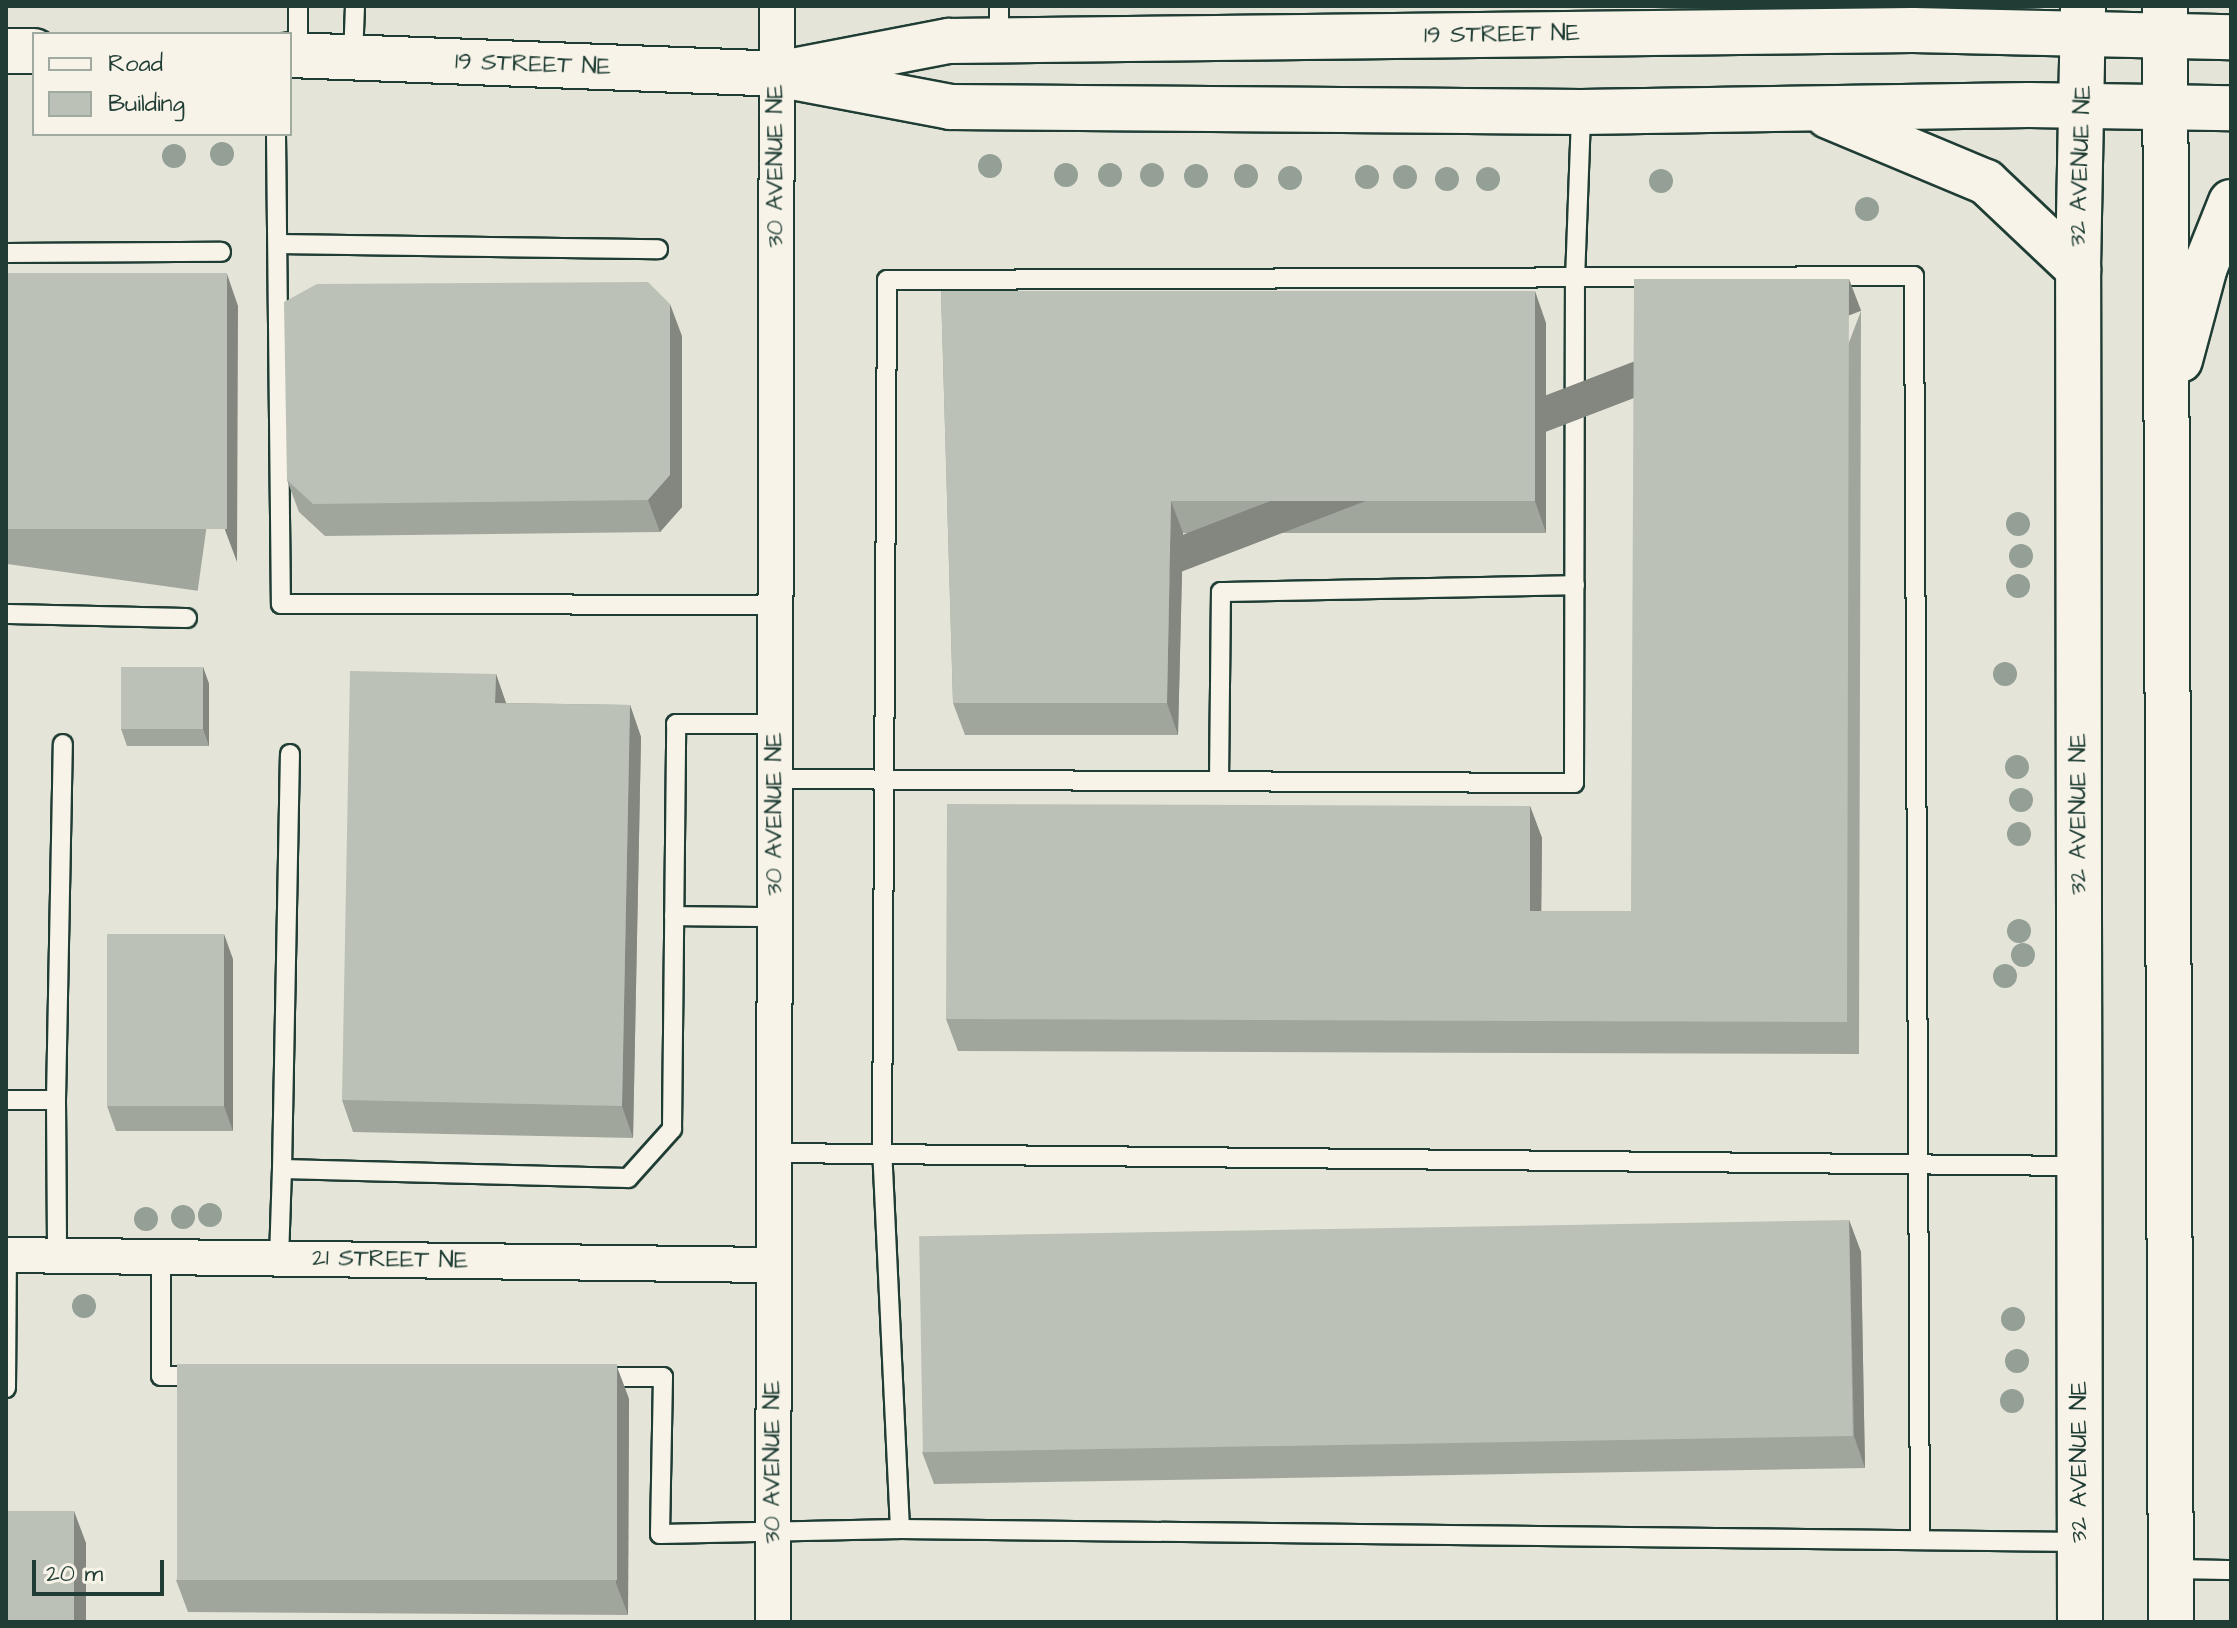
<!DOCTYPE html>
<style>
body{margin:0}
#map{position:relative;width:2237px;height:1628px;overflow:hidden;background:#f7f3e8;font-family:"Architects Daughter",sans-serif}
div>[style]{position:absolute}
.built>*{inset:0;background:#e5e4d9}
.roads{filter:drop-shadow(2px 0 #1f3d34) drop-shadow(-2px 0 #1f3d34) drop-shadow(0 2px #1f3d34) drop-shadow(0 -2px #1f3d34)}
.lane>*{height:18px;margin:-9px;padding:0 9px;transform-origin:9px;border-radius:9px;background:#f7f3e8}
.street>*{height:34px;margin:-17px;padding:0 17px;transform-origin:17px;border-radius:17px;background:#f7f3e8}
.secondary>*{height:44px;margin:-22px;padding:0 22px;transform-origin:22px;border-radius:22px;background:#f7f3e8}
.trees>*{width:24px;height:24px;margin:-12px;border-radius:50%;background:#949f96}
.wall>*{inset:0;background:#a1a69d;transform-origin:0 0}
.shaded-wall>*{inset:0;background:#83877f;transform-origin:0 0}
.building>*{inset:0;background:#bbc1b6;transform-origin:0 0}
span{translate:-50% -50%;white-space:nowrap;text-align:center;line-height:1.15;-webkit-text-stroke:7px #f7f3e8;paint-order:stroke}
.street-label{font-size:24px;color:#1f3d34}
.frame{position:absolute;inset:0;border:8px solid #1f3d34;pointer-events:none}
.legend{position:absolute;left:32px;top:32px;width:260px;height:104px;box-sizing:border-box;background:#f7f3e8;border:2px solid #a1aaa0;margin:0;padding:10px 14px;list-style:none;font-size:24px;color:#1f3d34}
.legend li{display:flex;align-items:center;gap:16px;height:40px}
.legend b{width:40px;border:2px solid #a1aaa0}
.scale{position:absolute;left:32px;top:1560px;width:132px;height:36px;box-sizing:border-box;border:4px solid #1f3d34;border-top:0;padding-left:10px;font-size:24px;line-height:28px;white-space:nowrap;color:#1f3d34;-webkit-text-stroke:6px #f7f3e8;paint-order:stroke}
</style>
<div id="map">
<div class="built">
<i style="clip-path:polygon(evenodd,6px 6px,2231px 6px,2231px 1622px,6px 1622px,6px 6px,34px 34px,290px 34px,290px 134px,34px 134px,34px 34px)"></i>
</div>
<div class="roads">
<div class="lane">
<i style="left:298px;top:6px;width:50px;rotate:90deg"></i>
<i style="left:999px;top:40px;width:34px;rotate:-90deg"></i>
<i style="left:353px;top:58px;width:52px;rotate:-87.8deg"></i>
<i style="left:276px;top:134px;width:470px;rotate:89.4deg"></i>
<i style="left:281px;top:604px;width:495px;rotate:0.1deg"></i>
<i style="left:278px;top:244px;width:380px;rotate:0.8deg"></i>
<i style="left:6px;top:253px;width:215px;rotate:-0.3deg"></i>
<i style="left:6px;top:614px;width:181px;rotate:1.3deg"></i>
<i style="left:775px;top:779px;width:799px;rotate:0.29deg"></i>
<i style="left:1574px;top:783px;width:503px;rotate:-89.89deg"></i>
<i style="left:1575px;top:280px;width:167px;rotate:-87.9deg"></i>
<i style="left:1219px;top:781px;width:189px;rotate:-89.4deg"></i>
<i style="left:1221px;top:592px;width:354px;rotate:-1.1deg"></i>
<i style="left:674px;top:916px;width:100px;rotate:0.6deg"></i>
<i style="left:6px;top:1100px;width:50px"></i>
<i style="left:56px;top:1100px;width:156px;rotate:89.6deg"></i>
<i style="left:56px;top:1100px;width:356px;rotate:-88.9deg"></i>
<i style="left:774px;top:1153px;width:1305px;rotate:0.57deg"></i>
<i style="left:282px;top:1169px;width:415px;rotate:-88.9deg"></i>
<i style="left:161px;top:1257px;width:119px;rotate:90deg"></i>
<i style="left:161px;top:1376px;width:38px"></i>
<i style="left:279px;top:1259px;width:90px;rotate:-88.1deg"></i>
<i style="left:282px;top:1169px;width:346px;rotate:1.5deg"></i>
<i style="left:628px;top:1178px;width:66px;rotate:-48.1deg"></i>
<i style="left:672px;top:1129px;width:405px;rotate:-89.4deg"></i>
<i style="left:676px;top:724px;width:99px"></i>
<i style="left:596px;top:1377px;width:67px"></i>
<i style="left:663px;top:1377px;width:157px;rotate:91.1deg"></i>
<i style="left:660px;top:1534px;width:240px;rotate:-1.2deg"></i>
<i style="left:900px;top:1529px;width:1180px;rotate:0.63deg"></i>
<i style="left:6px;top:1388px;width:133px;rotate:-89.6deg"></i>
<i style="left:900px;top:1529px;width:376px;rotate:-92.7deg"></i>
<i style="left:882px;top:1153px;width:873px;rotate:-89.67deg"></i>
<i style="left:887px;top:280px;width:1027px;rotate:-0.22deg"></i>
<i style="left:1914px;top:276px;width:1264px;rotate:89.73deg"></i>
<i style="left:2171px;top:1569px;width:60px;rotate:1deg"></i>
</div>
<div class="street">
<i style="left:6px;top:1255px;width:767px;rotate:0.75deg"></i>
<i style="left:773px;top:1622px;width:1616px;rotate:-89.86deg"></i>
</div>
<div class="secondary">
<i style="left:2165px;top:6px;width:1616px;rotate:89.79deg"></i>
<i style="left:6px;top:51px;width:28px"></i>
<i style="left:290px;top:55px;width:486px;rotate:2.2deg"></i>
<i style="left:776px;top:74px;width:177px;rotate:10.7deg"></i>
<i style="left:950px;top:107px;width:631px;rotate:0.45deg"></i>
<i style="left:1581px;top:112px;width:448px;rotate:-0.9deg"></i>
<i style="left:2029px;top:105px;width:202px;rotate:0.9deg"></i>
<i style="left:798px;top:70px;width:154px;rotate:-10.9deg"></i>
<i style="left:949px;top:41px;width:964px;rotate:-0.65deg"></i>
<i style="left:1913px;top:30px;width:318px;rotate:1.3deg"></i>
<i style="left:1828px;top:116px;width:171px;rotate:22.7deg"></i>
<i style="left:1986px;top:182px;width:127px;rotate:43.4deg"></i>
<i style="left:2180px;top:360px;width:96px;rotate:-75deg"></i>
<i style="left:2205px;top:267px;width:70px;rotate:-68.2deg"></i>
<i style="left:2080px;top:1622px;width:1353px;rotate:-90.08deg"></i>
<i style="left:2078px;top:269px;width:263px;rotate:-88.9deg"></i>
</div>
</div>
<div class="trees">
<i style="left:222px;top:154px"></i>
<i style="left:174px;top:156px"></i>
<i style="left:990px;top:166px"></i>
<i style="left:1066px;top:175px"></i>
<i style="left:1110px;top:175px"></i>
<i style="left:1152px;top:175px"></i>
<i style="left:1196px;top:176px"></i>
<i style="left:1246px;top:176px"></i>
<i style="left:1367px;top:177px"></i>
<i style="left:1405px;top:177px"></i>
<i style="left:1290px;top:178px"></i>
<i style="left:1447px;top:179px"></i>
<i style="left:1488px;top:179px"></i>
<i style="left:1661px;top:181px"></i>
<i style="left:1867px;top:209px"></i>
<i style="left:2018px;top:524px"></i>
<i style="left:2021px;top:556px"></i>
<i style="left:2018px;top:586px"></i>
<i style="left:2005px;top:674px"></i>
<i style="left:2017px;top:767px"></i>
<i style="left:2021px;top:800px"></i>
<i style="left:2019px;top:834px"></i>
<i style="left:2019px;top:931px"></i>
<i style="left:2023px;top:955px"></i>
<i style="left:2005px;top:976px"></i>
<i style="left:210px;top:1215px"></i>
<i style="left:183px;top:1217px"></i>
<i style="left:146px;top:1219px"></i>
<i style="left:84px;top:1306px"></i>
<i style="left:2013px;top:1319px"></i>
<i style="left:2017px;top:1361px"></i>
<i style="left:2012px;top:1401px"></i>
</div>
<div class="wall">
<i style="left:6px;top:273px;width:234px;height:288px;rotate:8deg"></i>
<i style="clip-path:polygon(941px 291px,1546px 323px,1546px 533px,1183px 533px,1178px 735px,965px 735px,953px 703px)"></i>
<i style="clip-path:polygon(1861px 311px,1859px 1054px,958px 1051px,946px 1019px,1530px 806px,1542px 838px,1541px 911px,1631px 911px)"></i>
<i style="clip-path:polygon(682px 336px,682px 507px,660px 532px,325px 536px,299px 512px,287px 480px)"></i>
<i style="clip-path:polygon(203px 667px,209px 684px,209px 746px,127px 746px,121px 729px)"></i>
<i style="clip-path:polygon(496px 674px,506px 703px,630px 705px,641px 737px,633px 1138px,353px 1132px,342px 1100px)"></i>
<i style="clip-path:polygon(233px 959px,233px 1131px,116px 1131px,107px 1106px)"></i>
<i style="clip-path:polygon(1849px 1220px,1861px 1252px,1865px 1468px,934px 1484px,922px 1452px)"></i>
<i style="clip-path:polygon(617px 1367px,629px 1399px,628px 1615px,188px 1612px,176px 1580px)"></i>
</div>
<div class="shaded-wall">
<i style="clip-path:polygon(227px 274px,238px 306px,237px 562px,225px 530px)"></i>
<i style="left:1849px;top:279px;width:34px;height:743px;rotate:69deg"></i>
<i style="clip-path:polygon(1535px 291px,1546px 323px,1546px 533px,1535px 501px)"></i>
<i style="clip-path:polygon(670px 304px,682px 336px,682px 507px,660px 532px,648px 500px)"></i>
<i style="clip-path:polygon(1171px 501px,1183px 533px,1178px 735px,1167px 703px)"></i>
<i style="clip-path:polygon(203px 667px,209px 684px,209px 746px,203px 729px)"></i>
<i style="clip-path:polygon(496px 674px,507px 706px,495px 703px)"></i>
<i style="clip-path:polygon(630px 705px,641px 737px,633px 1138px,622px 1106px)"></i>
<i style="clip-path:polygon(1530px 806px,1542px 838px,1541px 943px,1530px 911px)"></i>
<i style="clip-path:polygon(224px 934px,233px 959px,233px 1131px,224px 1106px)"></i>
<i style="clip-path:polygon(1849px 1220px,1861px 1252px,1865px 1468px,1854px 1436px)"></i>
<i style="clip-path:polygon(617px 1367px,629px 1399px,628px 1615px,616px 1583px)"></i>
<i style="clip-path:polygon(74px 1511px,86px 1543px,86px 1622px,74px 1622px)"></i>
</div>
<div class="building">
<i style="left:6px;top:273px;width:221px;height:256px"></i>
<i style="clip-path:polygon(1634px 279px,1849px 279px,1847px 1022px,946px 1019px,947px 804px,1530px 806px,1530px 911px,1631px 911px)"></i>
<i style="clip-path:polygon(648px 282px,670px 304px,670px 475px,648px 500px,313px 504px,287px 480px,284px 302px,317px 284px)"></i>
<i style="clip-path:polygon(941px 291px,1535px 291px,1535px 501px,1171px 501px,1167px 703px,953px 703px)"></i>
<i style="left:121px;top:667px;width:82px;height:62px"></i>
<i style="clip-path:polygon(350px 671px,496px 674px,495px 703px,630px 705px,622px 1106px,342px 1100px)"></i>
<i style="left:107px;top:934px;width:117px;height:172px"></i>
<i style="left:1849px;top:1220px;width:216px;height:930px;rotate:89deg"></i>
<i style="left:177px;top:1364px;width:440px;height:216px"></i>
<i style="left:6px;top:1511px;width:68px;height:111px"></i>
</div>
<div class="street-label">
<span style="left:1502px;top:35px;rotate:-1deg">19 STREET NE</span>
<span style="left:533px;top:65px;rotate:2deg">19 STREET NE</span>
<span style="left:776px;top:166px;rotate:-90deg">30 AVENUE NE</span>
<span style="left:2081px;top:166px;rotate:-88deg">32 AVENUE NE</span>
<span style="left:775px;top:814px;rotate:-90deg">30 AVENUE NE</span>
<span style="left:2079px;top:814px;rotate:-90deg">32 AVENUE NE</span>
<span style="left:390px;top:1260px;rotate:1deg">21 STREET NE</span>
<span style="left:773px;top:1462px;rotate:-90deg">30 AVENUE NE</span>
<span style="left:2080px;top:1462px;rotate:-90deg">32 AVENUE NE</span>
</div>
<div class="frame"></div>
<ul class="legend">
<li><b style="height:10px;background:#f7f3e8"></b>Road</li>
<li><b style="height:22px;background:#bbc1b6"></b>Building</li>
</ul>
<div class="scale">20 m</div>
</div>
